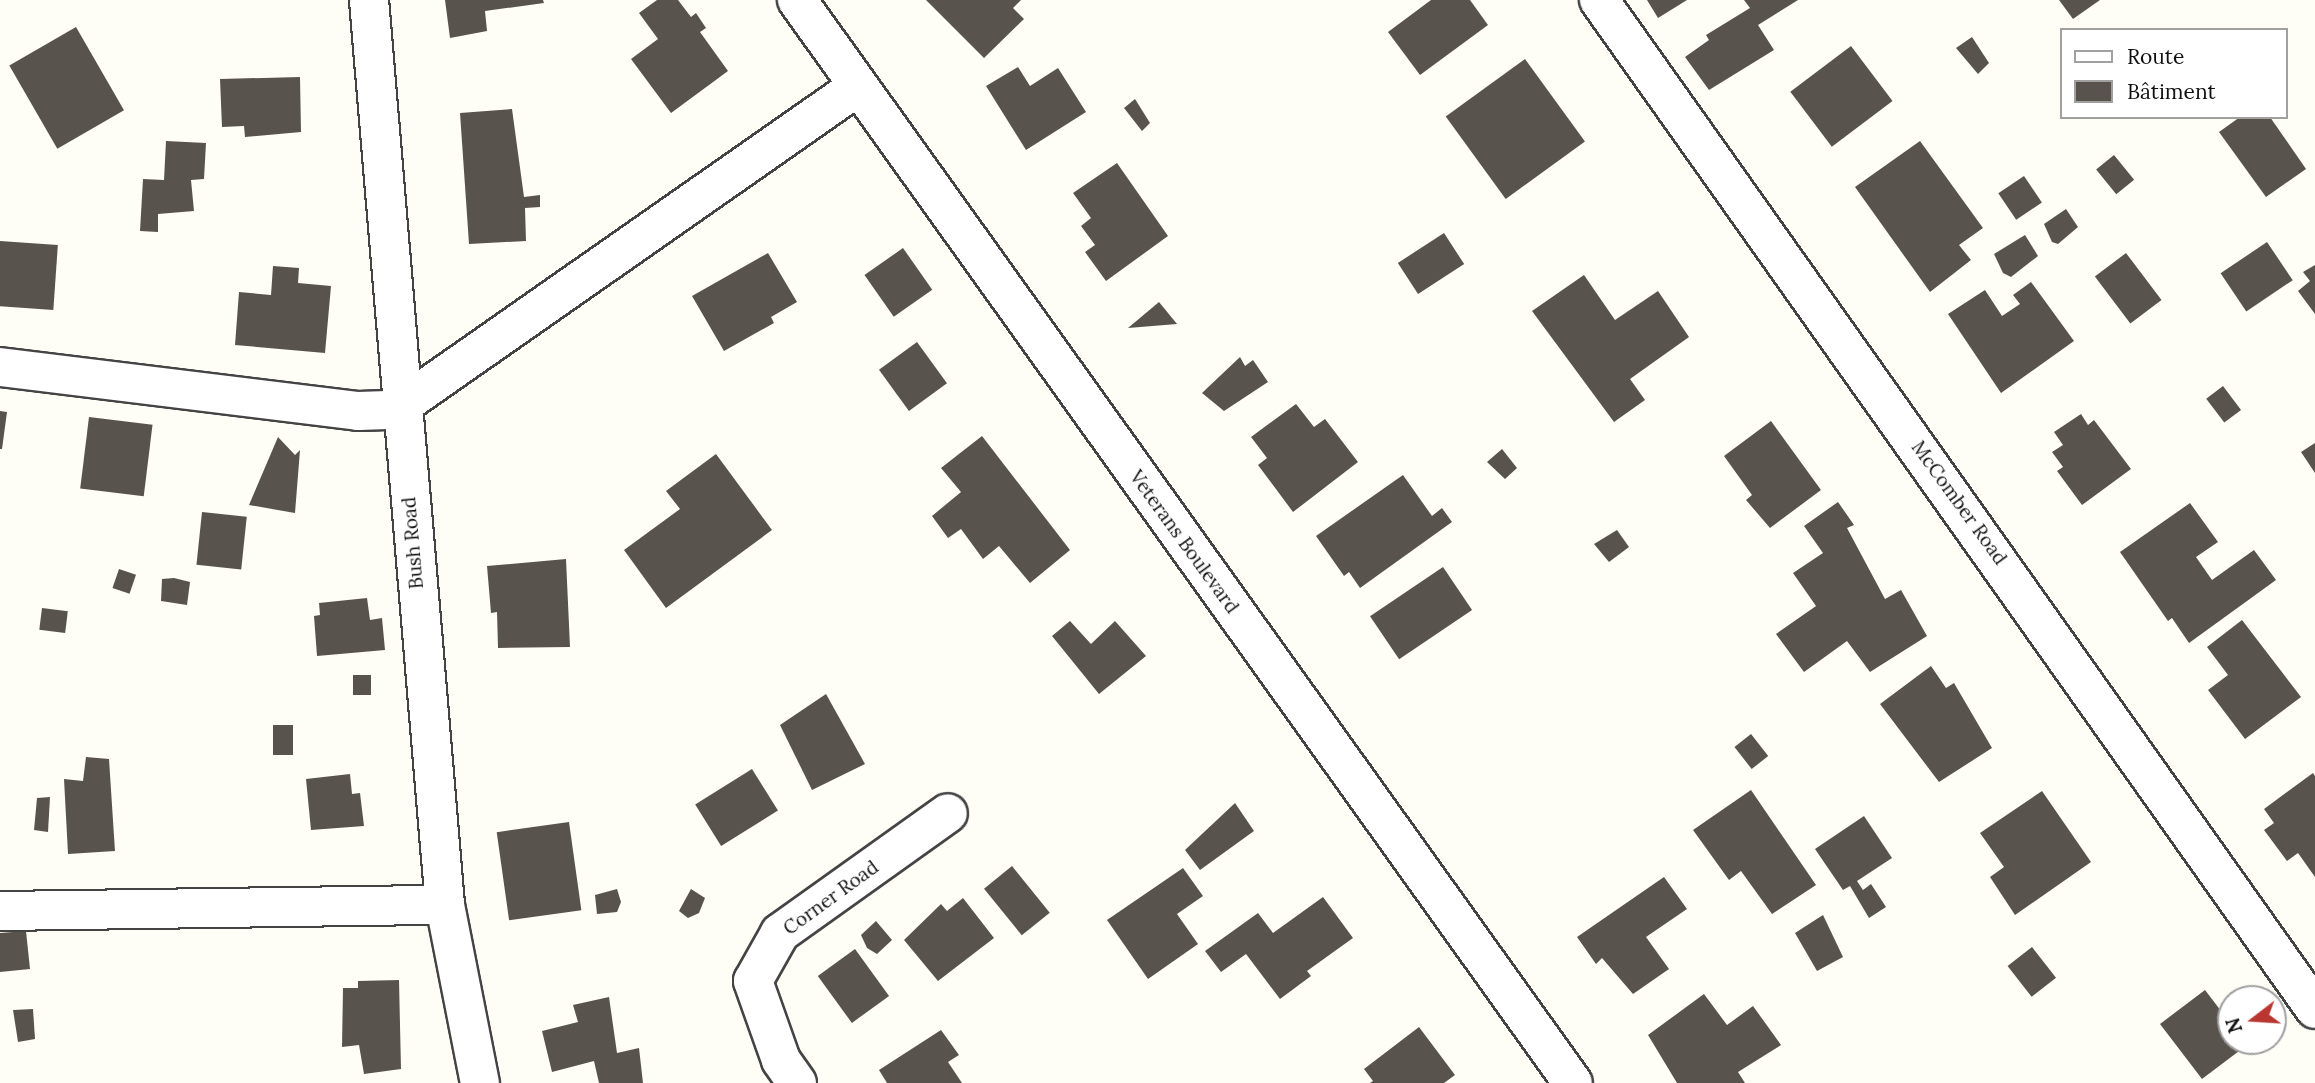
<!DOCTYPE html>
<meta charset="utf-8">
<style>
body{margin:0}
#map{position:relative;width:2315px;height:1083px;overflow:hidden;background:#fefdf6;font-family:Lora,serif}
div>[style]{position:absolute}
.building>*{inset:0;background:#59534e;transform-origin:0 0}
.roads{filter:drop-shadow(2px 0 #444) drop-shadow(-2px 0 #444) drop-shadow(0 2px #444) drop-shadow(0 -2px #444)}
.minor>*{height:38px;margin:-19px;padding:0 19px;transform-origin:19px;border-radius:19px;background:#fff}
span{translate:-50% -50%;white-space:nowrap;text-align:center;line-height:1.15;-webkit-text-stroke:7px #fff;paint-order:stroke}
.street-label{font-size:19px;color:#111}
.legend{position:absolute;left:2060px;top:28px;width:228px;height:91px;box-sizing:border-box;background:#fff;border:2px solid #a0a0a0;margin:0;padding:9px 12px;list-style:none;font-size:21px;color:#111}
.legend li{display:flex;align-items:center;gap:14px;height:35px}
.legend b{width:35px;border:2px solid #a0a0a0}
.north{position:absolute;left:2217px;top:985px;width:70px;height:70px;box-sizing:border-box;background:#fff;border:2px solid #a0a0a0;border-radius:50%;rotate:253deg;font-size:19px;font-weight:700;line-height:28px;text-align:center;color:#111}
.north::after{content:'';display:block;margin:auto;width:24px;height:32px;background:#b93631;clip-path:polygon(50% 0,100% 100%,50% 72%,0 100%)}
</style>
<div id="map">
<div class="building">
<i style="clip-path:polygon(445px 0,543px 0,544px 3px,485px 11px,487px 31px,450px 38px)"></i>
<i style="clip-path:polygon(657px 0,678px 0,691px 17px,696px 13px,706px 28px,700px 32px,728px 71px,671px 113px,631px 59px,658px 39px,639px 13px)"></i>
<i style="clip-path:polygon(926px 0,1021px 0,1013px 8px,1024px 19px,984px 58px)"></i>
<i style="clip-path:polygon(1431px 0,1470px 0,1488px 25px,1420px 75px,1388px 32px)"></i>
<i style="clip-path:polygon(1647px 0,1687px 0,1658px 18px)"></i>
<i style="clip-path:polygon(1744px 0,1798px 0,1758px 25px,1774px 50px,1709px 90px,1685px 57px,1709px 40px,1706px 35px,1750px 8px)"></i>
<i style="clip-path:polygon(2059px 0,2100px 0,2073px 19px)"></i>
<i style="left:76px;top:27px;width:96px;height:77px;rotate:60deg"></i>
<i style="clip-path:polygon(1972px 37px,1989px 63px,1978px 74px,1956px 48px)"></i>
<i style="left:1851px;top:46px;width:69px;height:76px;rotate:53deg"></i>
<i style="left:1525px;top:59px;width:102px;height:98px;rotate:54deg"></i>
<i style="clip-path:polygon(1018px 67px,1030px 86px,1058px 68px,1086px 112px,1026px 150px,986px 86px)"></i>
<i style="clip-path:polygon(300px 77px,301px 132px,245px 137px,244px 126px,222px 127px,220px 79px)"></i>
<i style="clip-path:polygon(1135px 99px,1150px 123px,1142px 131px,1124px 108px)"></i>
<i style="clip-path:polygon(512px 109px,524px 197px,540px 195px,540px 207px,525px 208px,526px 241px,469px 244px,460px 113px)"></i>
<i style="clip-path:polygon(2240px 117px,2270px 117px,2306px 169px,2266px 197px,2219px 132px)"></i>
<i style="clip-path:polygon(166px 141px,206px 143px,204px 179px,191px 180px,194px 211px,158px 214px,158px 232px,140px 231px,143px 179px,164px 180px)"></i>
<i style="clip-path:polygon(1920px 141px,1983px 228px,1959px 245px,1971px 260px,1930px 292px,1855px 187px)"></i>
<i style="left:2114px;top:155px;width:32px;height:23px;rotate:51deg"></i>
<i style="clip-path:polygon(1117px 163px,1168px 236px,1106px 281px,1085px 252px,1095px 245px,1081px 226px,1091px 218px,1073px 193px)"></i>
<i style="left:2024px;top:176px;width:32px;height:31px;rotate:56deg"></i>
<i style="clip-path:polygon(2066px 209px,2078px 227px,2058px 244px,2052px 242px,2044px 224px)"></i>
<i style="left:1444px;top:233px;width:37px;height:55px;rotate:57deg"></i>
<i style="clip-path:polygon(2025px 235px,2038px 256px,2011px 277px,2003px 273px,1994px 254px)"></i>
<i style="left:0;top:241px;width:58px;height:65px;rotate:4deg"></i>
<i style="left:2267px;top:242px;width:46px;height:56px;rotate:56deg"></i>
<i style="left:903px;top:248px;width:51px;height:47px;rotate:55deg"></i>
<i style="clip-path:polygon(768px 253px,797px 302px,771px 317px,774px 323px,724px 351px,692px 296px)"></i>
<i style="left:2126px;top:253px;width:59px;height:39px;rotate:53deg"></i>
<i style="clip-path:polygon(2315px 265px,2315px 314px,2298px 291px,2310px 281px,2303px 272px)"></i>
<i style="clip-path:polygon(273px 266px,299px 268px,298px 283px,331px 286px,325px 353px,235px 345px,239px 292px,271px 295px)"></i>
<i style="clip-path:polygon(1584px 275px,1615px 320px,1658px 291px,1689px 337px,1630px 379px,1645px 400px,1614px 422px,1532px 311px)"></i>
<i style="clip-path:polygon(2031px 282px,2074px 341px,2001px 393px,1948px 314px,1985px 290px,2002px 316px,2020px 304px,2013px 295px)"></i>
<i style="clip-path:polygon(1159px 302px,1177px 324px,1128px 328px)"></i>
<i style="left:917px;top:342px;width:51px;height:47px;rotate:54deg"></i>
<i style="clip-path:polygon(1240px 357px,1245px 366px,1253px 360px,1268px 382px,1224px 411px,1202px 393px)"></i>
<i style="left:2223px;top:386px;width:30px;height:21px;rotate:53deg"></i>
<i style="clip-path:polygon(1296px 404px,1314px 427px,1325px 419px,1358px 462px,1293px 512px,1258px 465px,1267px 458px,1251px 437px)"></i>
<i style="clip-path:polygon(0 411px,7px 412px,2px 449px,0 449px)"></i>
<i style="clip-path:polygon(2081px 414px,2088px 425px,2094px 420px,2131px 469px,2082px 505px,2057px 471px,2063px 467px,2052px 452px,2063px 445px,2054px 432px)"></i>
<i style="left:89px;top:417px;width:64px;height:72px;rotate:7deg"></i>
<i style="clip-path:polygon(1771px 421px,1821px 490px,1770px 528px,1746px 500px,1752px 495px,1724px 456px)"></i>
<i style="clip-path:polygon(982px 436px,1070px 550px,1030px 583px,999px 546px,983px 559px,961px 529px,948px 538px,932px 516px,961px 492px,941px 468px)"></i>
<i style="clip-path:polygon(278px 437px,295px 455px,300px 450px,295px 513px,249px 505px)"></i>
<i style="clip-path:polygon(2315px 443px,2315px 473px,2301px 452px)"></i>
<i style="clip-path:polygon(1502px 449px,1517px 468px,1505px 479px,1487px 462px)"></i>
<i style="clip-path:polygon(716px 454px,772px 530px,666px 608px,624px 550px,680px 509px,666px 491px)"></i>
<i style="clip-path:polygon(1403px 475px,1432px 516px,1442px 508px,1452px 522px,1360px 588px,1349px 572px,1344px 576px,1316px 536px)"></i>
<i style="clip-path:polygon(1838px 502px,1854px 525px,1847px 528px,1885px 599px,1901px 590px,1927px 636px,1870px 672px,1847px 641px,1804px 672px,1776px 634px,1816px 606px,1793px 573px,1823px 553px,1804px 526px)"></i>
<i style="clip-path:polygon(2190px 503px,2218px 542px,2196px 557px,2212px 580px,2254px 550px,2276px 580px,2189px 643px,2172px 618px,2168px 621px,2120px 552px)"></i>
<i style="left:202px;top:512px;width:45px;height:53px;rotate:6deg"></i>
<i style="clip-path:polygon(1617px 530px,1629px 547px,1609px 562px,1594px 544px)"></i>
<i style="clip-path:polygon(566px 559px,570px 647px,498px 648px,497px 612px,491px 613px,487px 566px)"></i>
<i style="left:1443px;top:567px;width:52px;height:88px;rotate:56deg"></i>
<i style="left:119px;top:569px;width:18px;height:20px;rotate:19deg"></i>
<i style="clip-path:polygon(174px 578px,190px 582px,187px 605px,161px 601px,162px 579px)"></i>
<i style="clip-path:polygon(367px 598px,370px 620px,382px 618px,385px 650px,317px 656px,314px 616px,320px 615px,319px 603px)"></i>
<i style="left:42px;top:608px;width:26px;height:22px;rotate:7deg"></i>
<i style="clip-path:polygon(2242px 620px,2301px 697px,2245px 739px,2208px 690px,2228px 675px,2207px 647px)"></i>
<i style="clip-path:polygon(1070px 621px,1091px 644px,1115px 621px,1146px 656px,1099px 694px,1052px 636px)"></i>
<i style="clip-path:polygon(1931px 666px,1946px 688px,1954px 683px,1992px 748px,1939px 782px,1880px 704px)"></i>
<i style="left:353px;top:675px;width:18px;height:20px"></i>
<i style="clip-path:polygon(826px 694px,865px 764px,812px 790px,780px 725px)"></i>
<i style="left:273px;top:725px;width:20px;height:30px"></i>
<i style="left:1751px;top:734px;width:28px;height:21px;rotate:52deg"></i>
<i style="clip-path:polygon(86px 757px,109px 759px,115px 851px,68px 854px,64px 779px,83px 781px)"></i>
<i style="left:752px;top:769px;width:49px;height:67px;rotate:58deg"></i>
<i style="clip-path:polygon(2313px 773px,2315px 776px,2315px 877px,2298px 853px,2287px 861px,2264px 830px,2274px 823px,2264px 809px)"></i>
<i style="clip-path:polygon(350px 774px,352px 794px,360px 793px,364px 826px,311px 830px,306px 779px)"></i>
<i style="clip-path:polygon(1751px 790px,1816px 885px,1772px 914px,1741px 871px,1729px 880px,1693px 830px)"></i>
<i style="clip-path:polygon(2042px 791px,2091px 862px,2015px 915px,1990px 877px,2004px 867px,1980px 833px)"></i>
<i style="clip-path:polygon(50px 797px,48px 832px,34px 830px,37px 798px)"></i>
<i style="clip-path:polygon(1235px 803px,1254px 831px,1200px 870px,1185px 850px)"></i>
<i style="clip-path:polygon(1864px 816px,1892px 858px,1857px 881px,1863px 890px,1871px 884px,1886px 907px,1869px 918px,1850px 886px,1843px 890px,1815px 849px)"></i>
<i style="left:569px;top:822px;width:89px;height:73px;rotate:82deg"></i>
<i style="left:1012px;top:866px;width:60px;height:36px;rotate:51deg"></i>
<i style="clip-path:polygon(1183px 868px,1203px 896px,1177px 914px,1198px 944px,1148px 979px,1107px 920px)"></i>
<i style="clip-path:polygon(1664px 877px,1687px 909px,1646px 937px,1669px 969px,1633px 994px,1602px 958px,1596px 964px,1577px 937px)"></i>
<i style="clip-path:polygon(617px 889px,621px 902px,617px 912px,597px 914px,595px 895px)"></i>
<i style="clip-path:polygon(691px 889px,705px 898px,699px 913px,688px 918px,679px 911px)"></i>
<i style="clip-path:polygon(1323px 897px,1353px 938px,1307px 971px,1311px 976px,1280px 999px,1246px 954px,1221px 972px,1205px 951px,1258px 913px,1273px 933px)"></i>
<i style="clip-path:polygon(963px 898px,994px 938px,938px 981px,904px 940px,941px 904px,947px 911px)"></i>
<i style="clip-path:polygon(1823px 915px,1843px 957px,1817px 971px,1795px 933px)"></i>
<i style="clip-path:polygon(876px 921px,892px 940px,877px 954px,867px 948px,861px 935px)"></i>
<i style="clip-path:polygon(26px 931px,30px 969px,0 972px,0 933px)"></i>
<i style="left:2032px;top:947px;width:39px;height:31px;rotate:52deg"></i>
<i style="left:855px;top:949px;width:58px;height:46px;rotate:54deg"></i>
<i style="clip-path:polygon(399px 980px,401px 1069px,364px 1074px,359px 1045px,342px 1047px,343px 988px,358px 988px,358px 981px)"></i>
<i style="clip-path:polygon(2205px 990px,2231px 1024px,2231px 1041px,2247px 1045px,2202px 1079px,2160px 1024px)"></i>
<i style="clip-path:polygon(1704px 994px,1727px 1025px,1753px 1006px,1781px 1045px,1738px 1072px,1745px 1083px,1677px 1083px,1648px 1035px)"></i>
<i style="clip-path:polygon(609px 997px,617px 1053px,639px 1048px,643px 1083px,599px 1083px,594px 1061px,552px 1072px,542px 1031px,578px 1022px,573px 1005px)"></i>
<i style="clip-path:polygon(33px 1009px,35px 1039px,18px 1042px,13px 1010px)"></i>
<i style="clip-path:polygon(1419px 1027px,1455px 1075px,1444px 1083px,1370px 1083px,1373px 1081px,1364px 1069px)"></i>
<i style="clip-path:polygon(941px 1030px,959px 1055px,948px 1062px,962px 1083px,887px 1083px,879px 1070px)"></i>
</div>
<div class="roads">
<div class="minor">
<i style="left:369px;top:0;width:908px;rotate:85.2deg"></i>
<i style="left:445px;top:905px;width:181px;rotate:78.9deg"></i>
<i style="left:797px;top:0;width:1332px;rotate:54.38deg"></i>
<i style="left:1599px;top:0;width:1237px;rotate:54.64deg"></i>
<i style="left:0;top:367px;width:361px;rotate:7deg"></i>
<i style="left:358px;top:411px;width:37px;rotate:-2deg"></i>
<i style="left:395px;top:410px;width:564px;rotate:-34.96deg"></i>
<i style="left:0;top:911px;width:445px;rotate:-0.8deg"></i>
<i style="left:797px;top:1083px;width:28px;rotate:-125deg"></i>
<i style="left:781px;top:1060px;width:84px;rotate:-109.5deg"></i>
<i style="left:753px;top:981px;width:55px;rotate:-60.6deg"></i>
<i style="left:780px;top:933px;width:206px;rotate:-35.5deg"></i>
</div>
</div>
<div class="street-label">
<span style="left:1959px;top:503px;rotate:54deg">McComber Road</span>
<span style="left:1184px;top:542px;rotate:54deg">Veterans Boulevard</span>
<span style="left:413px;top:543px;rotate:-95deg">Bush Road</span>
<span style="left:831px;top:898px;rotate:-36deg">Corner Road</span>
</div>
<ul class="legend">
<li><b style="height:9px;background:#fff"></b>Route</li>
<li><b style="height:19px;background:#59534e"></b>Bâtiment</li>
</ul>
<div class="north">N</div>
</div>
